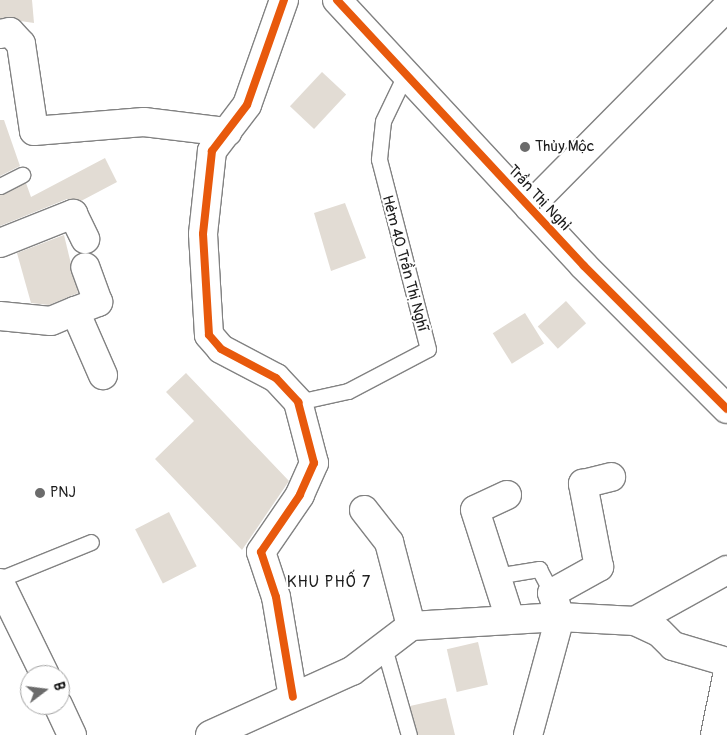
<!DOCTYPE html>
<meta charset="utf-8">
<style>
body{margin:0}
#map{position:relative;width:727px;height:735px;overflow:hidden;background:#fff;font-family:Pangolin,sans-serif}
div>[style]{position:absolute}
.building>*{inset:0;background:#e2dcd4;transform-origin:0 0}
.roads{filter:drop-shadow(1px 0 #828282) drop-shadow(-1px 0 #828282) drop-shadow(0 1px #828282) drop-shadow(0 -1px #828282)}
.service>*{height:15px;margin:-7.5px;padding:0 7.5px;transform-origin:7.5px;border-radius:7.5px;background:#fff}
.minor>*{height:28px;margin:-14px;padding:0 14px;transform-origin:14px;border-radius:14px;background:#fff}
.secondary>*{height:28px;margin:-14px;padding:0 14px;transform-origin:14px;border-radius:14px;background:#fff}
.cycleway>*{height:8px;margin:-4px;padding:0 4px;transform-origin:4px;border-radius:4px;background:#e8590c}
.dots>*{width:14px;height:14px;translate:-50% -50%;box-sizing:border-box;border:2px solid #fff;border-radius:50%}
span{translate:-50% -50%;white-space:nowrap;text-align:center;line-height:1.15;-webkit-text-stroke:4px #fff;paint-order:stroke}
.poi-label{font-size:15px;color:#1c1c1c}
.left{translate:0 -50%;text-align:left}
.street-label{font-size:15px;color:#1c1c1c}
.neighbourhood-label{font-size:16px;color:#1c1c1c;letter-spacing:1px}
.north{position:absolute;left:20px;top:665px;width:50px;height:50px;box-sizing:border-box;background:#fff;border:1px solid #a4a4a4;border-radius:50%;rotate:75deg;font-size:14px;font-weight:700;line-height:20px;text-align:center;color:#1c1c1c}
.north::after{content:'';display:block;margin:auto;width:18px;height:22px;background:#6b6b6b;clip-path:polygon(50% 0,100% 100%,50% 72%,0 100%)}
</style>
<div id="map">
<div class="building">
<i style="clip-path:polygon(0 0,32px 0,34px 23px,0 18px)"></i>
<i style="left:322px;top:72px;width:33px;height:47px;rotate:43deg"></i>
<i style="clip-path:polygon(0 120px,4px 120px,20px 166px,0 176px)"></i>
<i style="clip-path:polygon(105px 158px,117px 182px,81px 201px,67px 199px,0 226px,0 195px,26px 183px,31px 197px)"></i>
<i style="clip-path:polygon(345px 203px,366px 258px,331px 271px,314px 213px)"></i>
<i style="clip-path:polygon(64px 235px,78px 293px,49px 305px,31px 303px,17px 253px)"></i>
<i style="left:566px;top:301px;width:30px;height:38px;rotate:48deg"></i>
<i style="left:525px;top:313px;width:36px;height:38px;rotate:58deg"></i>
<i style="clip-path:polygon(186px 373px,289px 481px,242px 550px,155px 459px,194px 421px,166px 392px)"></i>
<i style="left:169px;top:512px;width:61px;height:38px;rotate:63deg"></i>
<i style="left:478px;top:642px;width:44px;height:32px;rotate:77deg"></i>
<i style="clip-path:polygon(446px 698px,455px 735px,418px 735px,410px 706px)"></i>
</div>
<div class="roads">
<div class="service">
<i style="left:0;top:186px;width:25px;rotate:-27deg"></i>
<i style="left:298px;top:402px;width:51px;rotate:-12.4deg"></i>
<i style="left:348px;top:391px;width:90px;rotate:-27.7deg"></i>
<i style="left:428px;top:349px;width:196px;rotate:-104.5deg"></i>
<i style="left:379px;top:159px;width:38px;rotate:-84deg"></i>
<i style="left:383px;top:121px;width:53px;rotate:-64.4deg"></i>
<i style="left:496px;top:576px;width:44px;rotate:-9.2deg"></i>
<i style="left:539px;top:569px;width:27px;rotate:62deg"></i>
<i style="left:0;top:579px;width:98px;rotate:-22.1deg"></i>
<i style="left:383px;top:644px;width:95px;rotate:74.1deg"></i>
</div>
<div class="minor">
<i style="left:284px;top:0;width:111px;rotate:109.4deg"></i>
<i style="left:247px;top:105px;width:58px;rotate:127.3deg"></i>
<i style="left:212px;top:151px;width:83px;rotate:96.2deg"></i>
<i style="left:203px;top:234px;width:101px;rotate:86.6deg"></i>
<i style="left:209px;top:335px;width:18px;rotate:49deg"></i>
<i style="left:221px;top:349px;width:62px;rotate:27.8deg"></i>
<i style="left:276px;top:378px;width:33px;rotate:47deg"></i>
<i style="left:298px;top:402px;width:63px;rotate:75.3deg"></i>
<i style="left:314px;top:463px;width:35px;rotate:114deg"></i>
<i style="left:300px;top:495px;width:69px;rotate:124.4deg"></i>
<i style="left:261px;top:552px;width:47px;rotate:71.6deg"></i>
<i style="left:276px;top:597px;width:101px;rotate:80.4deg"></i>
<i style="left:337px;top:0;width:363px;rotate:47.1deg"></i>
<i style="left:584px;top:266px;width:202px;rotate:45deg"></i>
<i style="left:0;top:34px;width:10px;rotate:-11deg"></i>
<i style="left:10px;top:32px;width:16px;rotate:47deg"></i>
<i style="left:21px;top:44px;width:88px;rotate:81.5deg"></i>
<i style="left:34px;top:131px;width:110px;rotate:-4.7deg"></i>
<i style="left:144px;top:122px;width:84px;rotate:6.9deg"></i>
<i style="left:529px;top:207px;width:281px;rotate:-45.3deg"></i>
<i style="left:0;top:243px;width:79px;rotate:-21.7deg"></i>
<i style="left:73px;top:214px;width:28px;rotate:64deg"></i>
<i style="left:75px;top:311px;width:25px;rotate:-21deg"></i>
<i style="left:98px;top:302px;width:37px;rotate:-110deg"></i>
<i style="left:0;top:316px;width:51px;rotate:5.6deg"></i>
<i style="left:51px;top:321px;width:26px;rotate:-23deg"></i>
<i style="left:75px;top:311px;width:70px;rotate:66.4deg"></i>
<i style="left:507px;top:495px;width:35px;rotate:155deg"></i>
<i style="left:475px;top:510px;width:114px;rotate:72.2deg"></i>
<i style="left:364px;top:510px;width:41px;rotate:52deg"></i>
<i style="left:389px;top:542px;width:87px;rotate:75.3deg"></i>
<i style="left:635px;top:621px;width:105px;rotate:-29deg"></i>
<i style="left:210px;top:735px;width:156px;rotate:-24.3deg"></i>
<i style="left:352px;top:671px;width:74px;rotate:-37.3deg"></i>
<i style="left:411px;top:626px;width:149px;rotate:-3.5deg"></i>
<i style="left:560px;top:617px;width:75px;rotate:3.1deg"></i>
<i style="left:635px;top:621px;width:26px;rotate:25deg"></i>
<i style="left:659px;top:632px;width:20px;rotate:45deg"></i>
<i style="left:673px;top:646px;width:56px;rotate:16.5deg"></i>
<i style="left:528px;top:735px;width:122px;rotate:-74.8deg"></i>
<i style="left:560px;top:617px;width:25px;rotate:-108deg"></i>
<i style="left:552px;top:593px;width:54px;rotate:-29deg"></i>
<i style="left:599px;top:567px;width:85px;rotate:-100.9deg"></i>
<i style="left:583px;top:484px;width:29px;rotate:-14deg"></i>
<i style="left:715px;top:735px;width:60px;rotate:-78.5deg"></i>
</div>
<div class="secondary">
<i style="left:0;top:583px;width:102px;rotate:63.9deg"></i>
<i style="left:58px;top:705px;width:33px;rotate:65deg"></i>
</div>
</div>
<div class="cycleway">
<i style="left:284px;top:0;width:111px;rotate:109.4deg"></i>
<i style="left:247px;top:105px;width:58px;rotate:127.3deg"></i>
<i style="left:212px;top:151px;width:83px;rotate:96.2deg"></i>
<i style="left:203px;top:234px;width:101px;rotate:86.6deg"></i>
<i style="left:209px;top:335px;width:18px;rotate:49deg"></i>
<i style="left:221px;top:349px;width:62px;rotate:27.8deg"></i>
<i style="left:276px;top:378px;width:33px;rotate:47deg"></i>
<i style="left:298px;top:402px;width:63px;rotate:75.3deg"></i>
<i style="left:314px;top:463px;width:35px;rotate:114deg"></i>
<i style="left:300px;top:495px;width:69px;rotate:124.4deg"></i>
<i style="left:261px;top:552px;width:47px;rotate:71.6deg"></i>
<i style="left:276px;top:597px;width:101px;rotate:80.4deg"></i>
<i style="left:337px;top:0;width:363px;rotate:47.1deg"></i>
<i style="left:584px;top:266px;width:202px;rotate:45deg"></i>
</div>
<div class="dots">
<i style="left:525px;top:147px;background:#6b6b6b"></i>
<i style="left:40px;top:493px;background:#6b6b6b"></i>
</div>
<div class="poi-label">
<span class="left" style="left:535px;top:147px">Thủy Mộc</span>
<span class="left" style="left:50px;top:493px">PNJ</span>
</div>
<div class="street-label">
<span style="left:539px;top:198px;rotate:47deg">Trần Thị Nghỉ</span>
<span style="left:405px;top:264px;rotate:75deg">Hẻm 40 Trần Thị Nghĩ</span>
</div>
<div class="neighbourhood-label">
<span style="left:329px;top:582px">KHU PHỐ 7</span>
</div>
<div class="north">B</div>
</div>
